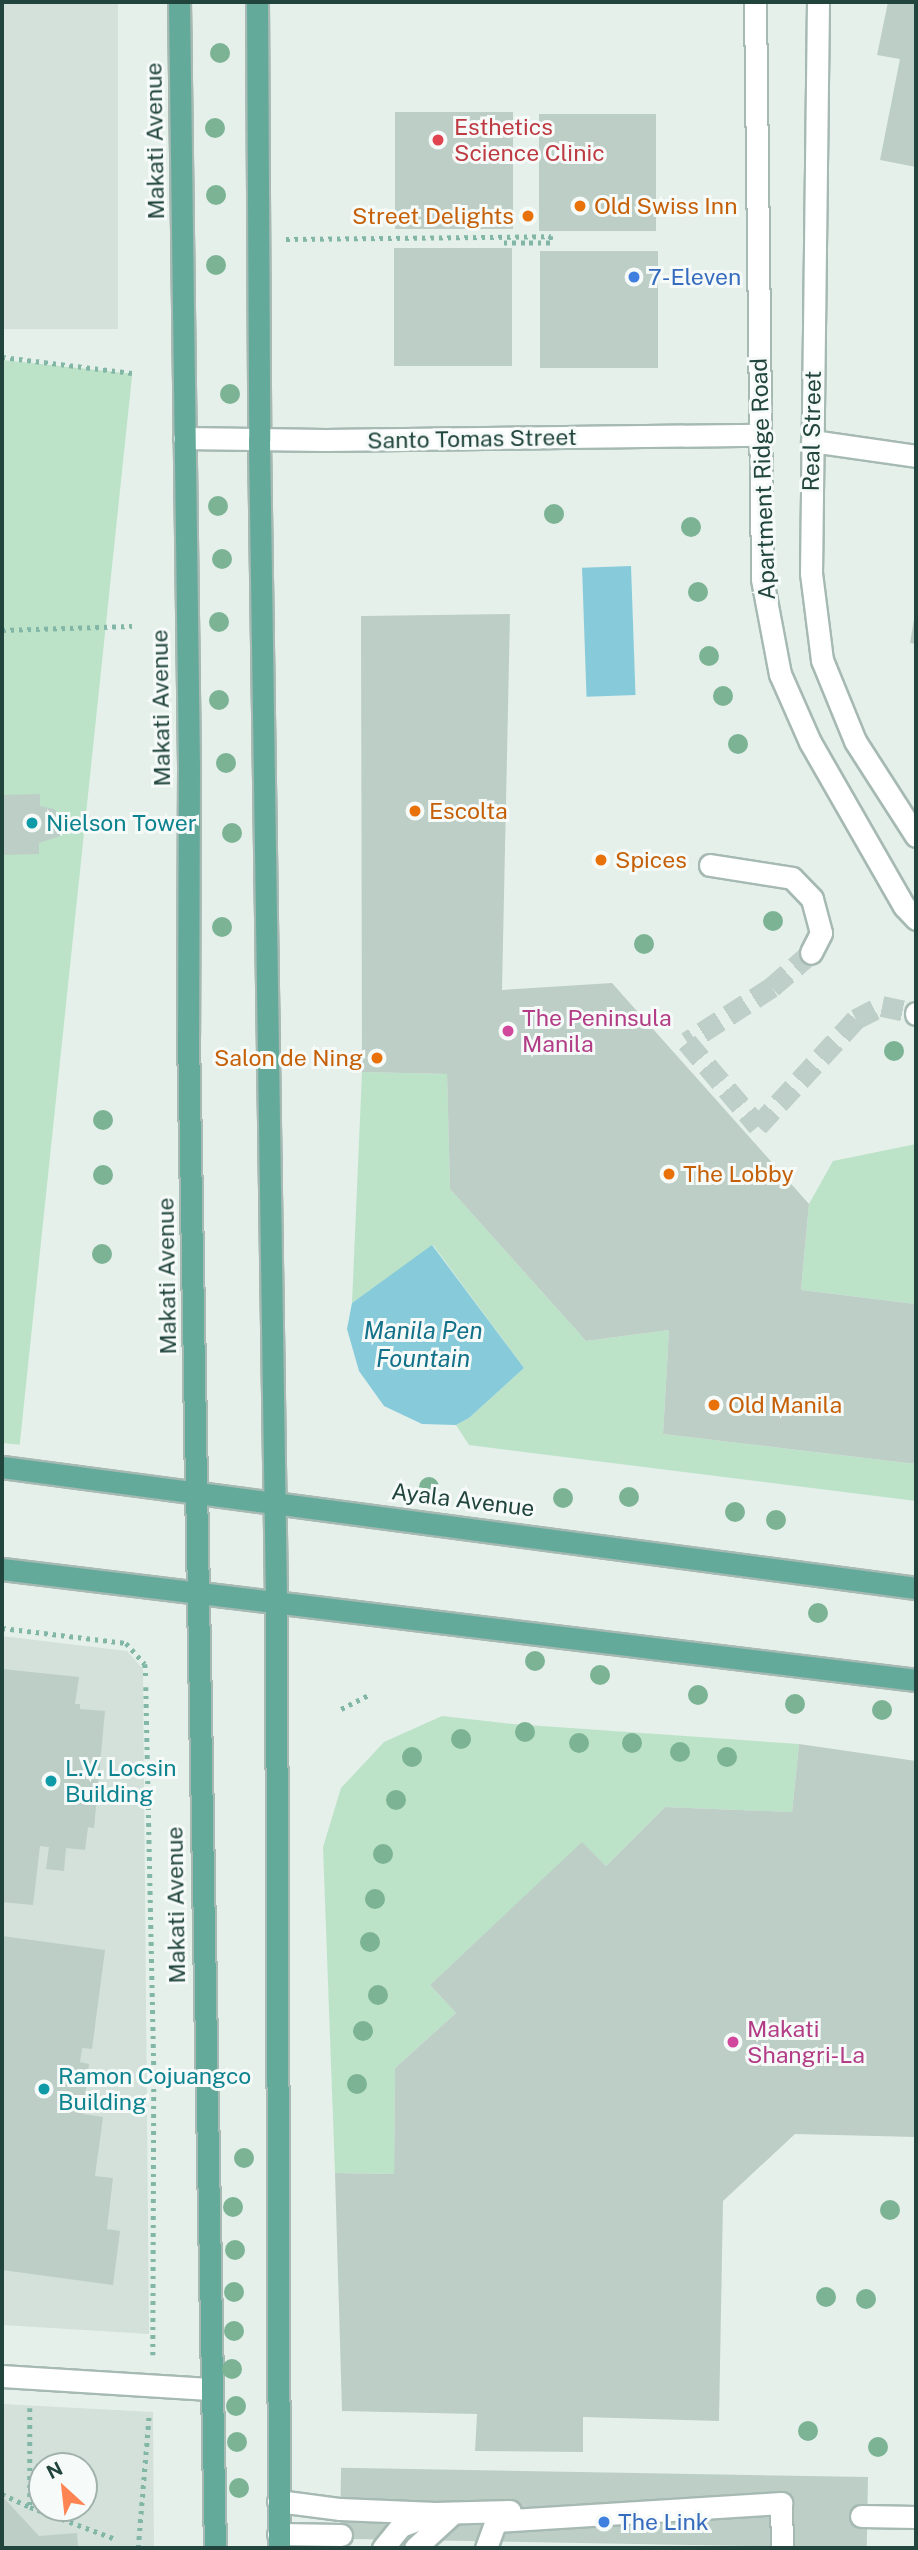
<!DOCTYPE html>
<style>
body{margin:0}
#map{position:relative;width:918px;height:2550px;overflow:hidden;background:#e5f0eb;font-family:"Public Sans",sans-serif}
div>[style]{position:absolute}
.built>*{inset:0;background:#d3e1da;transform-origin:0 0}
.green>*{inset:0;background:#bce3c8;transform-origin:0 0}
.water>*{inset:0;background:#87cbda;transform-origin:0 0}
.building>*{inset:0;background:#bdcec7;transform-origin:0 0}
.minor-tunnel>*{height:21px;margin-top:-10.5px;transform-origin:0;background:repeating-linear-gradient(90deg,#becec8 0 21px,transparent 0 31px)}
.path>*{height:4.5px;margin-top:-2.25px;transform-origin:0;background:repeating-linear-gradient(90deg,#82b7a8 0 3.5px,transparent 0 8.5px)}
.roads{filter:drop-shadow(2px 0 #a6b9b3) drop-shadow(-2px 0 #a6b9b3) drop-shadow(0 2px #a6b9b3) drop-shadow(0 -2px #a6b9b3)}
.minor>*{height:21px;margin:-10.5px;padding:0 10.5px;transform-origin:10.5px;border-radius:10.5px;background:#fff}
.major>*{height:21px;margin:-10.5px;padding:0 10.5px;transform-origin:10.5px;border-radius:10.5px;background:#64aa9b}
.trees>*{width:20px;height:20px;margin:-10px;border-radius:50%;background:#7cb394}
.dots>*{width:19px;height:19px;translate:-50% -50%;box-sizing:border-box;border:4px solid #f6fbf9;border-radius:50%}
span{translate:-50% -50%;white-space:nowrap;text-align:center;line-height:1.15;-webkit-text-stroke:6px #f6fbf9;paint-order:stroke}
.health-label{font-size:23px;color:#be3a42}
.left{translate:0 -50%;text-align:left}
.street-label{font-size:23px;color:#21453c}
.food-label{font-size:23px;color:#c56008}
.right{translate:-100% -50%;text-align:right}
.shop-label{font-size:23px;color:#366cbe}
.culture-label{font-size:23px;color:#0d838f}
.hotel-label{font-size:23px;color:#b23c85}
.water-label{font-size:24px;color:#137189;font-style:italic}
.frame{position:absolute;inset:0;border:4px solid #21453c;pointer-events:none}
.north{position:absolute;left:28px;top:2452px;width:70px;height:70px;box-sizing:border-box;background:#f6fbf9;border:2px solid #a1b2ad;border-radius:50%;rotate:333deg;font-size:19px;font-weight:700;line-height:28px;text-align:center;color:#21453c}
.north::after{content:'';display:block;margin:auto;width:24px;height:32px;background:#ff8454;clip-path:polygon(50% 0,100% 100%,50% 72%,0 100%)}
</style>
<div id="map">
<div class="built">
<i style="left:2px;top:2px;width:116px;height:327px"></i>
<i style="clip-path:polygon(2px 1636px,127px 1651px,143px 1669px,149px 2334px,2px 2325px)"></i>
<i style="clip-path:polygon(evenodd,2px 2404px,153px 2412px,154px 2548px,2px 2548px,2px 2404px,42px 2466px,84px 2466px,84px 2508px,42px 2508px,42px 2466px)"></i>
</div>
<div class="green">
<i style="left:2px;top:360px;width:131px;height:1077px;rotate:6deg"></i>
<i style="clip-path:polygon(362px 1072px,447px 1074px,450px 1189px,586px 1341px,669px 1330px,663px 1434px,916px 1464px,916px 1501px,469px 1445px,456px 1425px,469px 1418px,524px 1368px,433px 1245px,352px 1303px)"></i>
<i style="clip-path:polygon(916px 1144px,916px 1304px,801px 1290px,809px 1204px,833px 1161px)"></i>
<i style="clip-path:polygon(442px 1716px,513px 1724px,799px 1744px,792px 1812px,665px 1807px,606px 1866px,582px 1843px,430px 1985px,456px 2013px,395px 2068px,394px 2174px,335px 2173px,323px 1847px,341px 1788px,384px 1742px)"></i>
</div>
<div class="water">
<i style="left:631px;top:566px;width:129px;height:49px;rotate:88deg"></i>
<i style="clip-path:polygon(432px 1245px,524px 1368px,469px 1418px,456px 1425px,422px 1424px,384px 1406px,359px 1371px,347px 1329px,352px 1303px)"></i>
</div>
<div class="building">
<i style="clip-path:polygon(888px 2px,916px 2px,916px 167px,880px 160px,900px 59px,877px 55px)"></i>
<i style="left:395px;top:112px;width:118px;height:117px"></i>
<i style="left:539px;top:114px;width:117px;height:117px"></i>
<i style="left:394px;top:248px;width:118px;height:118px"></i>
<i style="left:540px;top:251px;width:118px;height:117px"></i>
<i style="clip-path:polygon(915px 613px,916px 613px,916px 644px,910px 643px)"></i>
<i style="clip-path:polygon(510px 614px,502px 990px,612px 983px,809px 1204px,801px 1290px,916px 1304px,916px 1464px,663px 1434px,669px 1330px,586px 1341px,450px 1189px,447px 1074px,362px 1072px,361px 616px)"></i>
<i style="clip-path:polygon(40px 794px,40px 806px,54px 809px,63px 819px,60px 836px,39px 843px,39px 854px,2px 855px,2px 795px)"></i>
<i style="clip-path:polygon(2px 1669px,79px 1677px,75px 1704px,80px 1704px,80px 1709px,105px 1711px,94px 1828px,88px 1827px,85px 1850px,66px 1848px,64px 1871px,46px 1869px,49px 1847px,40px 1846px,33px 1905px,2px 1902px)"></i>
<i style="clip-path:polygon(799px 1744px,916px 1761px,916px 2137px,795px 2134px,723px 2201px,719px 2421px,583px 2417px,583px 2452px,475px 2451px,477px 2414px,342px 2411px,335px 2173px,394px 2174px,395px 2068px,456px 2013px,430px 1985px,582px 1842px,606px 1866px,665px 1807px,792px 1812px)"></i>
<i style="clip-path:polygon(2px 1936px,105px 1950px,92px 2049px,82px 2048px,80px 2062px,89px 2064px,83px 2114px,103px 2117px,95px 2176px,113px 2178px,107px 2229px,120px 2231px,113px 2285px,2px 2270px)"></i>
<i style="left:868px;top:2477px;width:71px;height:527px;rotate:91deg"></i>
<i style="clip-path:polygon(2px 2496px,39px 2536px,77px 2533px,78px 2548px,2px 2548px)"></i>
</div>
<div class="minor-tunnel">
<i style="left:811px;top:953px;width:52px;rotate:138.9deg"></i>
<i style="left:772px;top:987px;width:101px;rotate:147.1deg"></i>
<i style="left:687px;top:1042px;width:110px;rotate:49.8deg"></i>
<i style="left:758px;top:1126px;width:145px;rotate:-47.5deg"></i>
<i style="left:856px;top:1019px;width:29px;rotate:-27deg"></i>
<i style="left:882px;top:1006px;width:35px;rotate:12deg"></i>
</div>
<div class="path">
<i style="left:286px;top:239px;width:265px;rotate:-0.6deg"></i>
<i style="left:551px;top:236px;width:7px;rotate:98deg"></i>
<i style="left:550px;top:243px;width:46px;rotate:180deg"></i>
<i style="left:2px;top:357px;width:131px;rotate:7deg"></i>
<i style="left:2px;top:630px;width:130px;rotate:-1.8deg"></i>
<i style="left:2px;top:1628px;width:125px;rotate:6.9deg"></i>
<i style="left:126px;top:1643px;width:28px;rotate:48deg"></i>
<i style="left:145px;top:1664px;width:16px;rotate:86deg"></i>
<i style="left:146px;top:1687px;width:393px;rotate:88.8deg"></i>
<i style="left:154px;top:2080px;width:275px;rotate:90.2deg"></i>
<i style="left:341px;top:1709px;width:33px;rotate:-27deg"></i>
<i style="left:30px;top:2408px;width:99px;rotate:90deg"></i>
<i style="left:30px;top:2507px;width:89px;rotate:20.5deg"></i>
<i style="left:2px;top:2494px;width:31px;rotate:25deg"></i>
<i style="left:138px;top:2548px;width:135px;rotate:-85.3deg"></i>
</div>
<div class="roads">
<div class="minor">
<i style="left:755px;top:2px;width:577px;rotate:89.3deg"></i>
<i style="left:762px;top:579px;width:97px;rotate:79.3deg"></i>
<i style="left:780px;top:674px;width:74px;rotate:66.2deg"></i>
<i style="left:810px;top:742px;width:189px;rotate:60.2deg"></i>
<i style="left:904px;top:906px;width:18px;rotate:47deg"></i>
<i style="left:818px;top:2px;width:571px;rotate:90.7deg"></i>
<i style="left:811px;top:573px;width:88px;rotate:82.8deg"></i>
<i style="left:822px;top:660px;width:87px;rotate:67.8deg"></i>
<i style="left:855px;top:741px;width:113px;rotate:57.3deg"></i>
<i style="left:184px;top:438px;width:141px;rotate:0.8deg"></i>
<i style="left:325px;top:440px;width:435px;rotate:-0.7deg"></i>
<i style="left:812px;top:441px;width:105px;rotate:8.2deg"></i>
<i style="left:710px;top:865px;width:83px;rotate:9deg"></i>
<i style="left:792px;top:878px;width:29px;rotate:46deg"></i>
<i style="left:812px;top:899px;width:35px;rotate:75deg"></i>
<i style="left:821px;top:933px;width:22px;rotate:117deg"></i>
<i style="left:916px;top:1013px;width:1px;rotate:90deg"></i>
<i style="left:2px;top:2376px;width:209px;rotate:3.6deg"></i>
<i style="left:278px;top:2501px;width:63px;rotate:7.4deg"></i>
<i style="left:340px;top:2509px;width:95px;rotate:2.4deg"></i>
<i style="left:435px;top:2513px;width:75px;rotate:-1.5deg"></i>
<i style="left:861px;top:2516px;width:55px;rotate:1deg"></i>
<i style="left:278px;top:2534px;width:63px;rotate:0.9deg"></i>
<i style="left:383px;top:2548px;width:28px;rotate:-51deg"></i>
<i style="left:401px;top:2526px;width:28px;rotate:-21deg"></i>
<i style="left:415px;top:2548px;width:52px;rotate:-42.6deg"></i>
<i style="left:486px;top:2548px;width:29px;rotate:-70deg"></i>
<i style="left:496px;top:2521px;width:286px;rotate:-3.6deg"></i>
<i style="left:781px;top:2503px;width:45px;rotate:88.7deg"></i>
</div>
<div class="major">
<i style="left:179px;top:2px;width:767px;rotate:89.25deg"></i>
<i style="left:189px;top:769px;width:266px;rotate:90.2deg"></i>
<i style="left:188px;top:1035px;width:1513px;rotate:88.98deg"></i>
<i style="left:257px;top:2px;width:438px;rotate:89.7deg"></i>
<i style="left:259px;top:440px;width:1164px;rotate:89.16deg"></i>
<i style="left:276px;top:1604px;width:944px;rotate:89.82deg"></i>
<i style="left:2px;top:1467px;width:922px;rotate:7.54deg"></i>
<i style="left:2px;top:1569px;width:921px;rotate:6.92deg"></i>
</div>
</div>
<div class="trees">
<i style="left:220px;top:53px"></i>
<i style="left:215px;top:128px"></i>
<i style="left:216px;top:195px"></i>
<i style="left:216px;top:265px"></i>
<i style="left:230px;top:394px"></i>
<i style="left:218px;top:506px"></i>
<i style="left:554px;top:514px"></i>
<i style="left:691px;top:527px"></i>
<i style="left:222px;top:559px"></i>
<i style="left:698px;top:592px"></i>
<i style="left:219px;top:622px"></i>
<i style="left:709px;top:656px"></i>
<i style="left:723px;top:696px"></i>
<i style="left:219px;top:700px"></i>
<i style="left:738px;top:744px"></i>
<i style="left:226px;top:763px"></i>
<i style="left:232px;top:833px"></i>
<i style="left:773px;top:921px"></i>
<i style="left:222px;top:927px"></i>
<i style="left:644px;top:944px"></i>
<i style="left:894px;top:1051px"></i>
<i style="left:103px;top:1120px"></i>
<i style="left:103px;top:1175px"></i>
<i style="left:102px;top:1254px"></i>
<i style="left:429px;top:1487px"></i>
<i style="left:629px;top:1497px"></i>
<i style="left:563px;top:1498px"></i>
<i style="left:735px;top:1512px"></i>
<i style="left:776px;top:1520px"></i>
<i style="left:818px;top:1613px"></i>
<i style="left:535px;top:1661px"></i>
<i style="left:600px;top:1675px"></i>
<i style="left:698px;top:1695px"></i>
<i style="left:795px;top:1704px"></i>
<i style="left:882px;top:1710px"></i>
<i style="left:525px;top:1732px"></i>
<i style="left:461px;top:1739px"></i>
<i style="left:579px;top:1743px"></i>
<i style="left:632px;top:1743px"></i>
<i style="left:680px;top:1752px"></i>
<i style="left:412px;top:1757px"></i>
<i style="left:727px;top:1757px"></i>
<i style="left:396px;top:1800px"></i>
<i style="left:383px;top:1854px"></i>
<i style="left:375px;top:1899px"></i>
<i style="left:370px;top:1942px"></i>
<i style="left:378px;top:1995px"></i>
<i style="left:363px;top:2031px"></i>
<i style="left:357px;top:2084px"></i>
<i style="left:244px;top:2158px"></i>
<i style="left:233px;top:2207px"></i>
<i style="left:890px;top:2210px"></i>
<i style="left:235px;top:2250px"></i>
<i style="left:234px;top:2292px"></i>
<i style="left:826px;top:2297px"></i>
<i style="left:866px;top:2299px"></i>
<i style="left:234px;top:2331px"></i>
<i style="left:232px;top:2369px"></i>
<i style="left:236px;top:2406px"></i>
<i style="left:808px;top:2431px"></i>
<i style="left:237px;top:2442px"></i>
<i style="left:878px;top:2447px"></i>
<i style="left:239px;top:2488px"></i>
</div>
<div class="dots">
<i style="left:438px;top:140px;background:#e0444e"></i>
<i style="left:580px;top:206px;background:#e8710a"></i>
<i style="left:528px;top:216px;background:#e8710a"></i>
<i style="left:634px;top:277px;background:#3f7fe0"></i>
<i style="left:415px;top:811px;background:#e8710a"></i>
<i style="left:32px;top:823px;background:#0f9aa8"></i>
<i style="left:601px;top:860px;background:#e8710a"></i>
<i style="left:508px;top:1031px;background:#d1479c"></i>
<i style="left:377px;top:1058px;background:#e8710a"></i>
<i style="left:669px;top:1174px;background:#e8710a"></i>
<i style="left:714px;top:1405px;background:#e8710a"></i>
<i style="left:51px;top:1781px;background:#0f9aa8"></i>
<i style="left:733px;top:2042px;background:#d1479c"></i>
<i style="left:44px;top:2089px;background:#0f9aa8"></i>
<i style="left:604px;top:2522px;background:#3f7fe0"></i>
</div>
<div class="health-label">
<span class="left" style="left:454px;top:140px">Esthetics<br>Science Clinic</span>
</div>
<div class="street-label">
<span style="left:155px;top:141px;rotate:-91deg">Makati Avenue</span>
<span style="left:812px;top:431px;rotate:-89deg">Real Street</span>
<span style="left:472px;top:439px;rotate:-1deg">Santo Tomas Street</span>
<span style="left:763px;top:479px;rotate:-92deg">Apartment Ridge Road</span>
<span style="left:161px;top:708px;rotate:-91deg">Makati Avenue</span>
<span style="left:167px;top:1276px;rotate:-91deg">Makati Avenue</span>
<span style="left:463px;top:1500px;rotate:7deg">Ayala Avenue</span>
<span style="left:176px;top:1905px;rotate:-91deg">Makati Avenue</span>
</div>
<div class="food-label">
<span class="left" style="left:594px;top:206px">Old Swiss Inn</span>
<span class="right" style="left:514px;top:216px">Street Delights</span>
<span class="left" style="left:429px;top:811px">Escolta</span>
<span class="left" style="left:615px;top:860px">Spices</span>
<span class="right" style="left:363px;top:1058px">Salon de Ning</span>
<span class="left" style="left:683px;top:1174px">The Lobby</span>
<span class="left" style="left:728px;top:1405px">Old Manila</span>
</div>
<div class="shop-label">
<span class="left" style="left:648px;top:277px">7-Eleven</span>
<span class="left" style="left:618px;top:2522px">The Link</span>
</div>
<div class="culture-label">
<span class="left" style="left:46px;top:823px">Nielson Tower</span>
<span class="left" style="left:65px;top:1781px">L.V. Locsin<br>Building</span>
<span class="left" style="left:58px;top:2089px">Ramon Cojuangco<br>Building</span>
</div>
<div class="hotel-label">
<span class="left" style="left:522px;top:1031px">The Peninsula<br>Manila</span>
<span class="left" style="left:747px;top:2042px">Makati<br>Shangri-La</span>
</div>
<div class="water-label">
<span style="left:423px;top:1345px">Manila Pen<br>Fountain</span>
</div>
<div class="frame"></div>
<div class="north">N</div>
</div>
